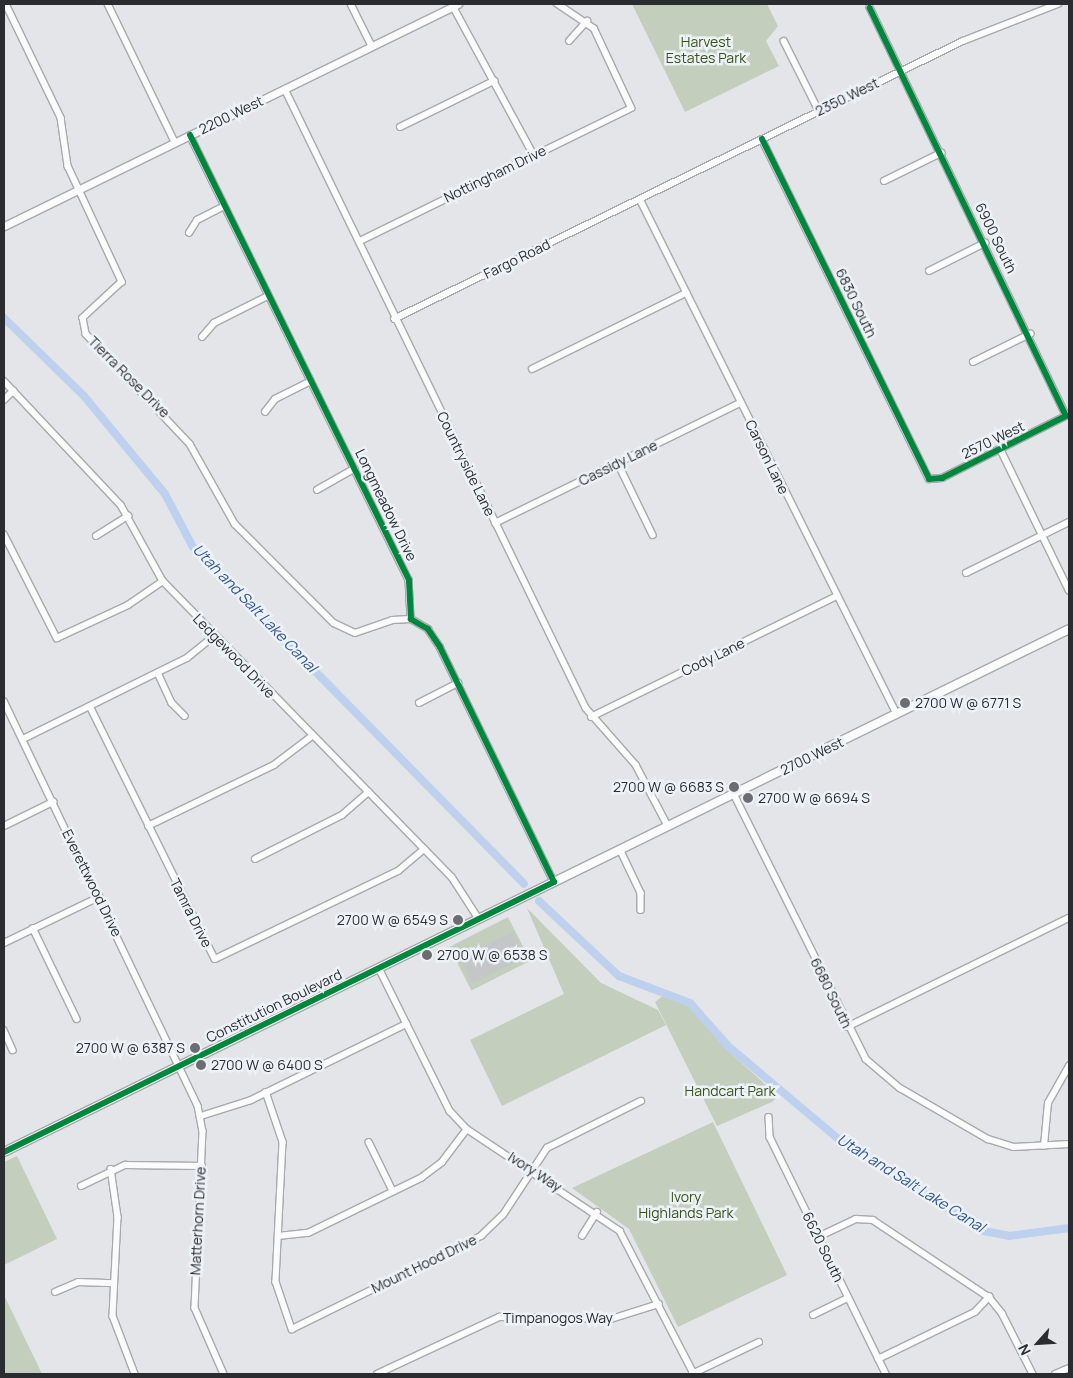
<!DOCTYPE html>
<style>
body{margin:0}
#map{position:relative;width:1073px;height:1378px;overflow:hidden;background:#e3e5e8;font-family:Manrope,sans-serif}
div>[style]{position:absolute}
.green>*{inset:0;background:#c3cebd;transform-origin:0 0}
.canal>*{height:8px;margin:-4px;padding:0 4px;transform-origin:4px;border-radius:4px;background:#bdd1ee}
.building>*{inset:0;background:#c4c6c8;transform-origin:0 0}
.roads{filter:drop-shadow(1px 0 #a8a9ac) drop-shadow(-1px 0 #a8a9ac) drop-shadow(0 1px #a8a9ac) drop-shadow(0 -1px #a8a9ac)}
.minor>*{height:5.5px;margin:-2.75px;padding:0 2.75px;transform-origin:2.75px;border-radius:2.75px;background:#fbfbfc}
.tertiary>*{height:7px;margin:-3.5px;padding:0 3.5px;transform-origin:3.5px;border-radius:3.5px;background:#fbfbfc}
.secondary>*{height:8px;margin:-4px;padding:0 4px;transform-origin:4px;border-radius:4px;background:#fbfbfc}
.cycleway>*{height:6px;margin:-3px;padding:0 3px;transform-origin:3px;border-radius:3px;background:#00873e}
.dots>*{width:14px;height:14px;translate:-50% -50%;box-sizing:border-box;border:2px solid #edf2f8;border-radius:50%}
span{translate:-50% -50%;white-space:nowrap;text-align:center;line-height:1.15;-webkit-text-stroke:5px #edf2f8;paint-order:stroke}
.park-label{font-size:14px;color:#365214}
.street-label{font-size:14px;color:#2b2c2f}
.poi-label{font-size:14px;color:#2b2c2f}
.left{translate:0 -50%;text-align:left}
.right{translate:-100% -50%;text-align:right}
.water-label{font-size:15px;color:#335689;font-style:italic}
.frame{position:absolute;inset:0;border:5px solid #2b2c2f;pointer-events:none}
.north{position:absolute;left:1013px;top:1318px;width:50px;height:50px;-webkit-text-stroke:4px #edf2f8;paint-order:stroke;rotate:244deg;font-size:14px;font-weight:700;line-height:20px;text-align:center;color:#2b2c2f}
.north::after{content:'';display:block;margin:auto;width:18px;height:22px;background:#2b2c2f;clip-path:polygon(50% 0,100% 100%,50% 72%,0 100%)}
</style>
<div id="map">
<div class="green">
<i style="clip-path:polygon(632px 4px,767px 4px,778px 26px,766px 41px,779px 66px,685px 112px)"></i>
<i style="clip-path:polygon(527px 908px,601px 983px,658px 1010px,666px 1025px,502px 1106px,470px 1040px,564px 994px)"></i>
<i style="left:508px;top:917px;width:49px;height:66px;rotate:63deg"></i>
<i style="clip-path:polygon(664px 995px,691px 1008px,726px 1049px,778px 1096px,772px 1102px,717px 1126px,655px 1002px)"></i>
<i style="clip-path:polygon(713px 1122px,787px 1275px,678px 1327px,629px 1229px,572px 1188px)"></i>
<i style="clip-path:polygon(17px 1156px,57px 1239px,4px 1265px,4px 1162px)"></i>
<i style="clip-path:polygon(4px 1295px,42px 1374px,4px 1374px)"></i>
</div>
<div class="canal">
<i style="left:4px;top:318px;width:112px;rotate:44.3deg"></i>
<i style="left:84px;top:396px;width:127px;rotate:50.4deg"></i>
<i style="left:165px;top:494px;width:60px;rotate:62.2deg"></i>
<i style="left:193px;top:547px;width:472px;rotate:45.5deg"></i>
<i style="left:539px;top:901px;width:110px;rotate:43.2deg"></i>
<i style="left:619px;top:976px;width:76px;rotate:20.8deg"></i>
<i style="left:690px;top:1003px;width:57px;rotate:48.5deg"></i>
<i style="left:728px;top:1046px;width:149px;rotate:40.1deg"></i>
<i style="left:842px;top:1142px;width:168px;rotate:32.1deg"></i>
<i style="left:984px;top:1231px;width:25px;rotate:11deg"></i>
<i style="left:1009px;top:1236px;width:61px;rotate:-7.6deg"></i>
</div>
<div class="building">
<i style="left:513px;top:932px;width:28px;height:59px;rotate:64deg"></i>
</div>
<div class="roads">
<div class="minor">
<i style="left:6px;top:4px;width:127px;rotate:64.2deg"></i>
<i style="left:61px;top:118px;width:49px;rotate:81.7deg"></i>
<i style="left:68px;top:166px;width:128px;rotate:65deg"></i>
<i style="left:122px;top:282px;width:53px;rotate:137.3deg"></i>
<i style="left:83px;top:318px;width:16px;rotate:79deg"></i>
<i style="left:86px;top:334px;width:151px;rotate:46.6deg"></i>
<i style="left:190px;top:444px;width:92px;rotate:60.6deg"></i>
<i style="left:235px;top:524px;width:140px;rotate:45deg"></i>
<i style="left:334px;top:623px;width:23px;rotate:25deg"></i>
<i style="left:355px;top:633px;width:39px;rotate:-19deg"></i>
<i style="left:392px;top:620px;width:19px;rotate:-3deg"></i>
<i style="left:108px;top:4px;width:153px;rotate:64.1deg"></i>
<i style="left:351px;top:4px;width:47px;rotate:63.4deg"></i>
<i style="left:453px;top:6px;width:170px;rotate:61.5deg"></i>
<i style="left:569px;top:41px;width:27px;rotate:-48deg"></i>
<i style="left:784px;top:41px;width:78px;rotate:63.4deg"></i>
<i style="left:285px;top:89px;width:688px;rotate:64.07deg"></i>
<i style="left:586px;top:708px;width:76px;rotate:48.7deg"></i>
<i style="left:636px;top:765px;width:69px;rotate:62.3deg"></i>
<i style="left:400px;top:127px;width:105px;rotate:-26.1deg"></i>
<i style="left:190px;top:135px;width:496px;rotate:63.8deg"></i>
<i style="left:409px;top:580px;width:39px;rotate:87deg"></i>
<i style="left:411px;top:619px;width:20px;rotate:30deg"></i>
<i style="left:428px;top:629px;width:22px;rotate:56deg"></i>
<i style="left:440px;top:647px;width:261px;rotate:64.1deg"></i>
<i style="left:762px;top:139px;width:379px;rotate:63.8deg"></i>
<i style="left:929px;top:479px;width:13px;rotate:-4deg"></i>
<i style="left:942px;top:478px;width:139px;rotate:-26.6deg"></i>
<i style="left:1066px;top:416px;width:453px;rotate:-115.7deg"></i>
<i style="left:884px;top:181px;width:64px;rotate:-26.2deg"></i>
<i style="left:640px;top:199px;width:576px;rotate:63.48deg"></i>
<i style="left:189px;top:233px;width:15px;rotate:-58deg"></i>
<i style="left:197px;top:220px;width:30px;rotate:-27deg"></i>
<i style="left:360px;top:241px;width:302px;rotate:-26.1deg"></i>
<i style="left:631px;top:108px;width:87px;rotate:-115.1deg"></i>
<i style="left:594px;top:29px;width:45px;rotate:-146deg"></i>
<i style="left:929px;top:271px;width:63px;rotate:-26.6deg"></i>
<i style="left:394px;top:319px;width:633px;rotate:-26.04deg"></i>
<i style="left:963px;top:41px;width:102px;rotate:-21.3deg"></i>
<i style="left:202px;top:337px;width:18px;rotate:-49deg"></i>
<i style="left:214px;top:323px;width:60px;rotate:-26.6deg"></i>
<i style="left:973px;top:362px;width:64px;rotate:-26.2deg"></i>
<i style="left:532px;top:369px;width:172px;rotate:-26.3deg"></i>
<i style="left:4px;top:381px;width:170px;rotate:46.7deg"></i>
<i style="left:121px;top:505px;width:87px;rotate:61.1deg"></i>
<i style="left:163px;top:581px;width:414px;rotate:45.7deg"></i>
<i style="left:452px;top:877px;width:50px;rotate:57.3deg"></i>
<i style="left:4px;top:400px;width:13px;rotate:-45deg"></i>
<i style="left:265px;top:412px;width:16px;rotate:-52deg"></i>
<i style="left:275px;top:399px;width:40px;rotate:-26.6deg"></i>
<i style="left:1001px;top:450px;width:156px;rotate:64.1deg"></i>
<i style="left:618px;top:463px;width:80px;rotate:64.1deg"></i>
<i style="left:317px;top:490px;width:43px;rotate:-29.6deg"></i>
<i style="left:495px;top:523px;width:273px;rotate:-26.1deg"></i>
<i style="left:4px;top:534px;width:117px;rotate:63deg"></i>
<i style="left:57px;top:638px;width:78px;rotate:-24.9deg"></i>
<i style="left:128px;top:605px;width:42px;rotate:-34.4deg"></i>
<i style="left:96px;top:536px;width:38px;rotate:-32deg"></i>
<i style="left:966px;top:573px;width:115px;rotate:-26.3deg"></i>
<i style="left:158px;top:673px;width:33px;rotate:65deg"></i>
<i style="left:172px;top:703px;width:18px;rotate:45deg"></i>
<i style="left:4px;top:701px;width:449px;rotate:64.4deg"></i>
<i style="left:198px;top:1106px;width:25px;rotate:79deg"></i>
<i style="left:203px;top:1131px;width:177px;rotate:92.6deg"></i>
<i style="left:195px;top:1308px;width:72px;rotate:66.3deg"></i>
<i style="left:419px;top:703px;width:44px;rotate:-27.1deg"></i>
<i style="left:90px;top:706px;width:282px;rotate:63.7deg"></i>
<i style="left:215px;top:959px;width:203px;rotate:-25.7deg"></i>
<i style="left:398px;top:871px;width:34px;rotate:-40deg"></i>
<i style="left:591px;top:717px;width:272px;rotate:-26.2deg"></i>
<i style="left:23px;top:739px;width:183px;rotate:-26.3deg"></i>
<i style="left:187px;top:658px;width:36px;rotate:-39deg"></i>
<i style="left:734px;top:794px;width:296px;rotate:63.5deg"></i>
<i style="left:866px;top:1059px;width:45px;rotate:40.5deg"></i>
<i style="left:900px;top:1088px;width:102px;rotate:30.1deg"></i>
<i style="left:988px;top:1139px;width:27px;rotate:17deg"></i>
<i style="left:1014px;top:1147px;width:55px;rotate:-3.1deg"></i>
<i style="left:4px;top:826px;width:55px;rotate:-26.1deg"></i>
<i style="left:148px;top:826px;width:140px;rotate:-25.8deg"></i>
<i style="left:274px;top:765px;width:48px;rotate:-37.3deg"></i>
<i style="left:620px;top:849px;width:49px;rotate:64.5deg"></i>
<i style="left:641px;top:893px;width:17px;rotate:90deg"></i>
<i style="left:255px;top:859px;width:97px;rotate:-26.8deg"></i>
<i style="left:342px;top:815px;width:35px;rotate:-41deg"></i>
<i style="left:33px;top:928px;width:101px;rotate:64.2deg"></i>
<i style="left:4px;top:943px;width:106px;rotate:-25.8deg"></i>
<i style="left:379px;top:968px;width:160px;rotate:63.6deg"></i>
<i style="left:450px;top:1111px;width:25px;rotate:47deg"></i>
<i style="left:467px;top:1129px;width:184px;rotate:33.7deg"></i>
<i style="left:620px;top:1231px;width:161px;rotate:62.6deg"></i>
<i style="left:847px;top:1027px;width:247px;rotate:-26.2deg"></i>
<i style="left:4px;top:1030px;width:22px;rotate:66deg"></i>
<i style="left:266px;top:1092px;width:53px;rotate:71.2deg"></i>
<i style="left:283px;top:1142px;width:140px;rotate:92.9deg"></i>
<i style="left:276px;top:1282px;width:50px;rotate:71.2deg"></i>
<i style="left:292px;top:1329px;width:211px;rotate:-26.2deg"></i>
<i style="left:481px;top:1236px;width:30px;rotate:-44deg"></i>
<i style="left:503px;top:1215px;width:80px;rotate:-56.7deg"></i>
<i style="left:547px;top:1148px;width:105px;rotate:-26.6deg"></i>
<i style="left:201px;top:1116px;width:52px;rotate:-17.7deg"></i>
<i style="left:251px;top:1100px;width:173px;rotate:-26.1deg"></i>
<i style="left:769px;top:1117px;width:20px;rotate:87deg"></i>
<i style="left:770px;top:1137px;width:264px;rotate:63.9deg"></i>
<i style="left:369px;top:1142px;width:55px;rotate:63.9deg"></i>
<i style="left:1044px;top:1146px;width:43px;rotate:-84.7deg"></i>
<i style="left:1048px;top:1103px;width:43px;rotate:-60.4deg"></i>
<i style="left:111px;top:1169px;width:49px;rotate:81.7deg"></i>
<i style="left:118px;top:1217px;width:99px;rotate:92.9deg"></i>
<i style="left:113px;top:1316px;width:62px;rotate:69.2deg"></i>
<i style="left:81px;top:1186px;width:49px;rotate:-25.5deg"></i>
<i style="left:125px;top:1165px;width:77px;rotate:0.7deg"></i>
<i style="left:278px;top:1236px;width:30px;rotate:-6deg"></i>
<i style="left:308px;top:1233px;width:126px;rotate:-26deg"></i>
<i style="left:421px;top:1178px;width:26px;rotate:-37deg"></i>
<i style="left:442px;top:1162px;width:41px;rotate:-52.9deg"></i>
<i style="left:582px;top:1236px;width:28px;rotate:-58deg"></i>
<i style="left:818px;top:1237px;width:42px;rotate:-25.3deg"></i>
<i style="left:856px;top:1219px;width:17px;rotate:3deg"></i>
<i style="left:873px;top:1220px;width:139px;rotate:33.6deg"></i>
<i style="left:989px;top:1297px;width:21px;rotate:51deg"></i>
<i style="left:1002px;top:1313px;width:68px;rotate:63.1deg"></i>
<i style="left:55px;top:1292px;width:25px;rotate:-23deg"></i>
<i style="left:78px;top:1282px;width:36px;rotate:2deg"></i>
<i style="left:813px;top:1315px;width:39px;rotate:-26deg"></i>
<i style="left:878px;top:1359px;width:108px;rotate:-25.9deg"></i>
<i style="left:975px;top:1312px;width:21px;rotate:-47deg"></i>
<i style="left:377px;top:1374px;width:135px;rotate:-25deg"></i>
<i style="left:499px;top:1317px;width:112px;rotate:1deg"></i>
<i style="left:611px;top:1319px;width:50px;rotate:-17.4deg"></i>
<i style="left:692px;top:1374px;width:74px;rotate:-25.5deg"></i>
<i style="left:1055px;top:1374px;width:15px;rotate:-23deg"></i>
</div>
<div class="tertiary">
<i style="left:4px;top:226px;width:505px;rotate:-26.06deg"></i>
</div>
<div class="secondary">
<i style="left:4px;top:1152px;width:1186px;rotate:-26.15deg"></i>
</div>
</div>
<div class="cycleway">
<i style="left:762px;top:139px;width:379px;rotate:63.8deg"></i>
<i style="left:929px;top:479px;width:13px;rotate:-4deg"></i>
<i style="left:942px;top:478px;width:139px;rotate:-26.6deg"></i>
<i style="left:1066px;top:416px;width:453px;rotate:-115.7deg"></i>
<i style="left:4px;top:1152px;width:613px;rotate:-26.15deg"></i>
<i style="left:554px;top:882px;width:261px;rotate:-115.9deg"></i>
<i style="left:440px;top:647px;width:22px;rotate:-124deg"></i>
<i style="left:428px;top:629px;width:20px;rotate:-150deg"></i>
<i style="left:411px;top:619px;width:39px;rotate:-93deg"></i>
<i style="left:409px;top:580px;width:496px;rotate:-116.2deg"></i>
</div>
<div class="dots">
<i style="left:905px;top:703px;background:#6b6d70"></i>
<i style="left:734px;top:787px;background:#6b6d70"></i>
<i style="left:748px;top:798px;background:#6b6d70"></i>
<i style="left:458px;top:920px;background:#6b6d70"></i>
<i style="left:427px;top:955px;background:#6b6d70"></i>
<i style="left:195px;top:1048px;background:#6b6d70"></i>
<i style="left:201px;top:1065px;background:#6b6d70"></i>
</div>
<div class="park-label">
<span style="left:706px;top:50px">Harvest<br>Estates Park</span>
<span style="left:730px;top:1091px">Handcart Park</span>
<span style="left:686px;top:1205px">Ivory<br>Highlands Park</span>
</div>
<div class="street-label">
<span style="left:847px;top:97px;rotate:-26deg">2350 West</span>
<span style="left:231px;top:115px;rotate:-26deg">2200 West</span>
<span style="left:495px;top:174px;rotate:-26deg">Nottingham Drive</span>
<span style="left:996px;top:238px;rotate:64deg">6900 South</span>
<span style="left:517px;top:259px;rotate:-26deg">Fargo Road</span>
<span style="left:856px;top:303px;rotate:64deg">6830 South</span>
<span style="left:129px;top:377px;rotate:45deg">Tierra Rose Drive</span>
<span style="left:993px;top:440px;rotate:-26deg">2570 West</span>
<span style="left:767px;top:457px;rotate:64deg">Carson Lane</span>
<span style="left:618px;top:463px;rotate:-26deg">Cassidy Lane</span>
<span style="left:466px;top:464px;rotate:64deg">Countryside Lane</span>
<span style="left:386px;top:505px;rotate:64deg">Longmeadow Drive</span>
<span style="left:234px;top:656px;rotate:46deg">Ledgewood Drive</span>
<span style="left:713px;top:657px;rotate:-26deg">Cody Lane</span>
<span style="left:812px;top:756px;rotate:-26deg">2700 West</span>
<span style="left:92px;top:883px;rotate:64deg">Everettwood Drive</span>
<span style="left:191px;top:913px;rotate:63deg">Tamra Drive</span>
<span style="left:831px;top:993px;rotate:64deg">6680 South</span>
<span style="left:274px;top:1006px;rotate:-26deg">Constitution Boulevard</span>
<span style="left:535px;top:1172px;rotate:33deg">Ivory Way</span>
<span style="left:198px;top:1221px;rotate:-87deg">Matterhorn Drive</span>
<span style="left:823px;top:1247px;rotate:64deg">6620 South</span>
<span style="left:424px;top:1264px;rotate:-26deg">Mount Hood Drive</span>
<span style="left:558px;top:1318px">Timpanogos Way</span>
</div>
<div class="poi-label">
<span class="left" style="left:915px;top:703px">2700 W @ 6771 S</span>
<span class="right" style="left:724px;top:787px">2700 W @ 6683 S</span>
<span class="left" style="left:758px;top:798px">2700 W @ 6694 S</span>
<span class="right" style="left:448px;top:920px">2700 W @ 6549 S</span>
<span class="left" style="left:437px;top:955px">2700 W @ 6538 S</span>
<span class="right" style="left:185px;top:1048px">2700 W @ 6387 S</span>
<span class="left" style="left:211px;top:1065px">2700 W @ 6400 S</span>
</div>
<div class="water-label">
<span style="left:255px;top:608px;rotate:46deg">Utah and Salt Lake Canal</span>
<span style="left:911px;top:1183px;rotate:32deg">Utah and Salt Lake Canal</span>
</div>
<div class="frame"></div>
<div class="north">N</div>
</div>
